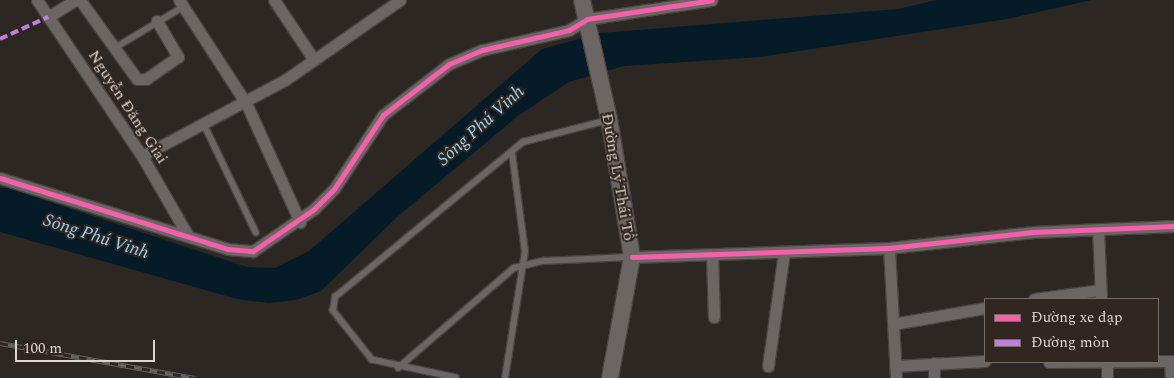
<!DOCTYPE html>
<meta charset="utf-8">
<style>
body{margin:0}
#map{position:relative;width:1174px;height:378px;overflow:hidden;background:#2d2724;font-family:Spectral,serif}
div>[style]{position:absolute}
.water>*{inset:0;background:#051c28}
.roads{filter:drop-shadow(1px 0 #494340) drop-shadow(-1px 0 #494340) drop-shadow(0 1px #494340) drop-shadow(0 -1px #494340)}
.lane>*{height:5.5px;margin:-2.75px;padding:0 2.75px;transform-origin:2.75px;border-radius:2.75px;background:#6b6663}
.street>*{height:11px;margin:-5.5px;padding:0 5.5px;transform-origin:5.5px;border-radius:5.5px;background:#6b6663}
.secondary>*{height:16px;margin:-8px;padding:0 8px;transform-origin:8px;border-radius:8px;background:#6b6663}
.rail>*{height:4.5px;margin-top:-2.25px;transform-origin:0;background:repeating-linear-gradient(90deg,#312620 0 8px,#666260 0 16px);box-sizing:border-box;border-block:1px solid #666260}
.quiet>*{height:4px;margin-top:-2px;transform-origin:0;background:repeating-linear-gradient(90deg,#c07fdc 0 8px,transparent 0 12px)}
.cycleway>*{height:5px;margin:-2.5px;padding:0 2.5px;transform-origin:2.5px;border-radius:2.5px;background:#f560ab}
span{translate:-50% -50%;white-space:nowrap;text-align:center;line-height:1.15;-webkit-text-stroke:4px #312620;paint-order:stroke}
.street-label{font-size:16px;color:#dcd5d0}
.water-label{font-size:18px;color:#94d2f6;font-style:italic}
.legend{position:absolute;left:984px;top:298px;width:175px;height:65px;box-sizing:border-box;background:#312620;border:1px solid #756c66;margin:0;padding:6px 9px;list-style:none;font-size:15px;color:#dcd5d0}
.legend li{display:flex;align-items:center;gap:10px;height:25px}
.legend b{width:25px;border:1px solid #756c66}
.scale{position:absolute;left:15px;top:340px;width:140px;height:22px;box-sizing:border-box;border:2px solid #dcd5d0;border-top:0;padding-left:6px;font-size:15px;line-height:18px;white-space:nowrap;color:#dcd5d0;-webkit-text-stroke:4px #312620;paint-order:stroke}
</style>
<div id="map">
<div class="water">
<i style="clip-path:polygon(936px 0,1092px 0,1007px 19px,761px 57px,624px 66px,569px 82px,519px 115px,396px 218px,321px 291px,296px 300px,269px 303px,237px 299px,0 232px,0 188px,8px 188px,247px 267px,275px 268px,309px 251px,542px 49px,601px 33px,898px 9px)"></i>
</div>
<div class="roads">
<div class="lane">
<i style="left:113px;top:49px;width:82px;rotate:-31deg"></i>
<i style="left:205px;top:126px;width:118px;rotate:64.3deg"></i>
<i style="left:398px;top:368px;width:153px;rotate:-40.8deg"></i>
<i style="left:514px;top:268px;width:30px;rotate:-14deg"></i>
<i style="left:543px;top:261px;width:87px;rotate:-2.6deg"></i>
<i style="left:456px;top:378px;width:86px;rotate:-167.9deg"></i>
<i style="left:372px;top:360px;width:63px;rotate:-128.5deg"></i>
<i style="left:333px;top:311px;width:14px;rotate:-82deg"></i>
<i style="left:335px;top:297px;width:244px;rotate:-39.5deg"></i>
<i style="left:523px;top:142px;width:88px;rotate:-14.5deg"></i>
<i style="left:505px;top:378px;width:128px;rotate:-81deg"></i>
<i style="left:525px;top:252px;width:100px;rotate:-97.5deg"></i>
</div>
<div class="street">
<i style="left:37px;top:0;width:188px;rotate:56.1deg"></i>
<i style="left:142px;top:156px;width:90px;rotate:60deg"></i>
<i style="left:80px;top:0;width:97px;rotate:54.2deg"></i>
<i style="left:137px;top:79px;width:9px"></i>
<i style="left:146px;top:79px;width:39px;rotate:-35deg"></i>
<i style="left:178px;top:57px;width:42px;rotate:-120.3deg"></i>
<i style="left:179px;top:0;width:123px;rotate:57deg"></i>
<i style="left:246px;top:103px;width:131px;rotate:65.6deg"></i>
<i style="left:274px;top:0;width:72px;rotate:56.3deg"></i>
<i style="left:48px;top:17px;width:32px;rotate:-32deg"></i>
<i style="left:142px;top:156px;width:162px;rotate:-28deg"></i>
<i style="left:285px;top:80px;width:140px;rotate:-34.8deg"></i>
<i style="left:0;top:178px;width:239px;rotate:17.3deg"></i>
<i style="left:228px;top:249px;width:25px;rotate:5deg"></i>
<i style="left:253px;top:251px;width:74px;rotate:-34.5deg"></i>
<i style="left:314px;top:209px;width:28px;rotate:-45deg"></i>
<i style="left:334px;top:189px;width:89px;rotate:-56.5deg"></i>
<i style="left:383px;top:115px;width:83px;rotate:-37.7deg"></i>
<i style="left:449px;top:64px;width:36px;rotate:-23deg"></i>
<i style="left:482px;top:50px;width:89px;rotate:-12.9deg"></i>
<i style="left:569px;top:30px;width:21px;rotate:-31deg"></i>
<i style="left:587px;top:19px;width:126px;rotate:-8.6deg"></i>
<i style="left:1098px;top:229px;width:70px;rotate:87.5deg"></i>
<i style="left:889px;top:248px;width:130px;rotate:86.9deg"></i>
<i style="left:712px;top:255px;width:62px;rotate:88.2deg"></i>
<i style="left:632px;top:257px;width:257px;rotate:-2deg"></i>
<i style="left:889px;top:248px;width:145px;rotate:-6.3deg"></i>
<i style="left:1033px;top:232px;width:141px;rotate:-2.4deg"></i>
<i style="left:1034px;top:299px;width:67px;rotate:-7.8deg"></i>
<i style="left:893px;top:324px;width:93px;rotate:-9.9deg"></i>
<i style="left:1170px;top:361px;width:17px;rotate:87deg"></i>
<i style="left:1049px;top:362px;width:125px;rotate:-0.5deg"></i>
<i style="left:1107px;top:362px;width:16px;rotate:90deg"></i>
<i style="left:934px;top:363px;width:15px;rotate:90deg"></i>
<i style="left:768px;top:366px;width:115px;rotate:-82deg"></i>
<i style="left:895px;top:366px;width:90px;rotate:-3.2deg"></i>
</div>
<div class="secondary">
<i style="left:582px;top:0;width:122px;rotate:77.2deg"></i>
<i style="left:609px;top:119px;width:140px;rotate:80.5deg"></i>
<i style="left:632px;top:257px;width:123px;rotate:100.3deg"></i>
</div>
</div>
<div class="rail">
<i style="left:0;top:343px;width:198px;rotate:10.2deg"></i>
</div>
<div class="quiet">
<i style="left:0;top:39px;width:53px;rotate:-24.6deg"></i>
</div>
<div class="cycleway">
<i style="left:0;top:178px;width:239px;rotate:17.3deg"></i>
<i style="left:228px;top:249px;width:25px;rotate:5deg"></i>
<i style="left:253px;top:251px;width:74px;rotate:-34.5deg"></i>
<i style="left:314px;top:209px;width:28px;rotate:-45deg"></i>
<i style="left:334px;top:189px;width:89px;rotate:-56.5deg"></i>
<i style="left:383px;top:115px;width:83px;rotate:-37.7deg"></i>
<i style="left:449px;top:64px;width:36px;rotate:-23deg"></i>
<i style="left:482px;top:50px;width:89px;rotate:-12.9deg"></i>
<i style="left:569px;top:30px;width:21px;rotate:-31deg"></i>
<i style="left:587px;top:19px;width:126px;rotate:-8.6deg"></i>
<i style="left:632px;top:257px;width:257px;rotate:-2deg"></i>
<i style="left:889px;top:248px;width:145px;rotate:-6.3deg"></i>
<i style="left:1033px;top:232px;width:141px;rotate:-2.4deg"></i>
</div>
<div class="street-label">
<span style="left:128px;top:107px;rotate:57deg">Nguyễn Đăng Giai</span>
<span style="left:618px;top:177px;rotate:80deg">Đường Lý Thái Tổ</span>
</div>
<div class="water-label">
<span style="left:481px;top:126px;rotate:-42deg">Sông Phú Vinh</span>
<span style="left:96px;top:237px;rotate:18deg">Sông Phú Vinh</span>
</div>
<ul class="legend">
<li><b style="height:6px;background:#f560ab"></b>Đường xe đạp</li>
<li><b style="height:6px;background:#c07fdc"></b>Đường mòn</li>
</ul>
<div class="scale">100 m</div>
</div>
